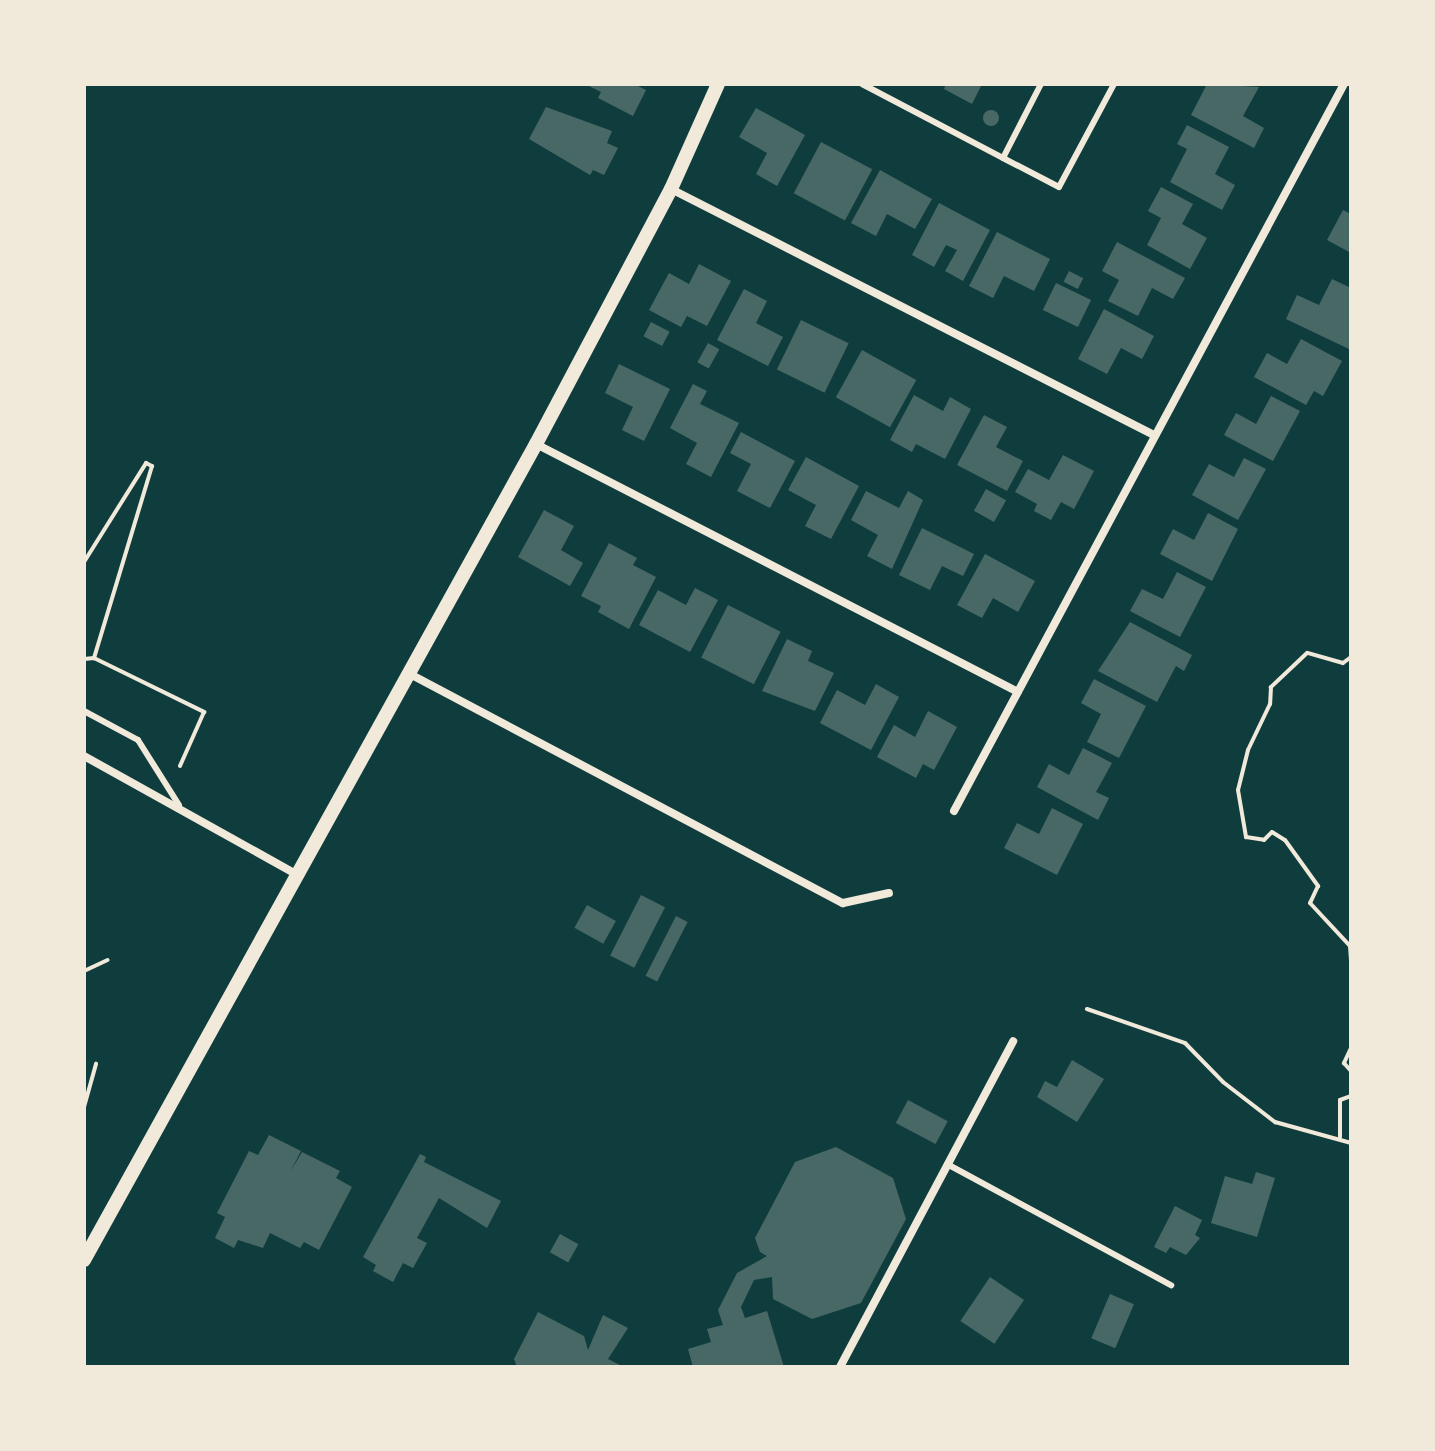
<!DOCTYPE html>
<style>
body{margin:0}
#map{position:relative;width:1435px;height:1451px;overflow:hidden;background:#0f3d3e;font-family:Barlow,sans-serif}
div>[style]{position:absolute}
.building>*{inset:0;background:#486865;transform-origin:0 0}
.round{border-radius:50%}
.path>*{height:4px;margin:-2px;padding:0 2px;transform-origin:2px;border-radius:2px;background:#f1e9da}
.service>*{height:6px;margin:-3px;padding:0 3px;transform-origin:3px;border-radius:3px;background:#f1e9da}
.minor>*{height:8px;margin:-4px;padding:0 4px;transform-origin:4px;border-radius:4px;background:#f1e9da}
.tertiary>*{height:14px;margin:-7px;padding:0 7px;transform-origin:7px;border-radius:7px;background:#f1e9da}
span{translate:-50% -50%;white-space:nowrap;text-align:center;line-height:1.15;-webkit-text-stroke:7px #f1e9da;paint-order:stroke}
.frame{position:absolute;inset:0;border:86px solid #f1e9da;pointer-events:none}
</style>
<div id="map">
<div class="building">
<i style="clip-path:polygon(585px 84px,634px 84px,646px 90px,633px 116px,598px 98px,601px 92px)"></i>
<i style="clip-path:polygon(946px 84px,982px 84px,972px 104px,944px 89px)"></i>
<i style="clip-path:polygon(1207px 84px,1259px 87px,1243px 116px,1264px 128px,1254px 148px,1191px 115px)"></i>
<i style="clip-path:polygon(546px 107px,612px 131px,607px 143px,618px 148px,604px 175px,593px 170px,590px 175px,529px 139px)"></i>
<i style="clip-path:polygon(756px 108px,805px 135px,777px 186px,756px 174px,767px 153px,739px 137px)"></i>
<i class="round" style="left:983px;top:110px;width:16px;height:16px"></i>
<i style="clip-path:polygon(1187px 125px,1229px 147px,1215px 174px,1235px 185px,1222px 210px,1170px 182px,1187px 149px,1177px 144px)"></i>
<i style="left:821px;top:142px;width:58px;height:58px;rotate:28deg"></i>
<i style="clip-path:polygon(880px 170px,932px 199px,915px 229px,887px 214px,876px 236px,851px 223px)"></i>
<i style="clip-path:polygon(1161px 187px,1193px 204px,1182px 224px,1207px 238px,1190px 269px,1147px 245px,1161px 218px,1148px 211px)"></i>
<i style="clip-path:polygon(939px 203px,990px 230px,963px 281px,945px 271px,957px 250px,946px 245px,934px 267px,912px 255px)"></i>
<i style="clip-path:polygon(1343px 210px,1351px 214px,1351px 253px,1327px 240px)"></i>
<i style="clip-path:polygon(997px 232px,1050px 259px,1034px 291px,1004px 276px,993px 298px,969px 286px)"></i>
<i style="clip-path:polygon(1117px 242px,1185px 278px,1173px 299px,1152px 288px,1138px 316px,1108px 301px,1119px 280px,1102px 271px)"></i>
<i style="clip-path:polygon(699px 264px,731px 281px,707px 326px,687px 316px,681px 327px,649px 310px,669px 273px,689px 284px)"></i>
<i style="left:1069px;top:271px;width:16px;height:12px;rotate:27deg"></i>
<i style="clip-path:polygon(1332px 279px,1351px 288px,1351px 350px,1286px 319px,1297px 295px,1319px 305px)"></i>
<i style="left:1056px;top:283px;width:39px;height:30px;rotate:26deg"></i>
<i style="clip-path:polygon(744px 289px,767px 301px,756px 323px,783px 337px,768px 366px,717px 340px)"></i>
<i style="clip-path:polygon(1104px 309px,1154px 336px,1142px 359px,1121px 348px,1107px 374px,1078px 359px)"></i>
<i style="left:801px;top:320px;width:53px;height:55px;rotate:26deg"></i>
<i style="left:651px;top:322px;width:21px;height:16px;rotate:28deg"></i>
<i style="clip-path:polygon(1301px 339px,1342px 361px,1323px 396px,1314px 391px,1306px 405px,1254px 377px,1267px 353px,1287px 364px)"></i>
<i style="left:708px;top:343px;width:13px;height:22px;rotate:29deg"></i>
<i style="left:862px;top:350px;width:62px;height:54px;rotate:29deg"></i>
<i style="clip-path:polygon(619px 364px,670px 389px,644px 441px,622px 430px,633px 407px,605px 393px)"></i>
<i style="clip-path:polygon(693px 384px,707px 391px,700px 404px,739px 423px,711px 477px,686px 464px,697px 443px,670px 428px)"></i>
<i style="clip-path:polygon(914px 395px,943px 411px,950px 397px,971px 409px,945px 459px,916px 444px,912px 452px,890px 440px)"></i>
<i style="clip-path:polygon(1271px 396px,1300px 411px,1273px 461px,1224px 435px,1236px 413px,1256px 424px)"></i>
<i style="clip-path:polygon(984px 415px,1007px 427px,996px 447px,1023px 461px,1007px 491px,957px 465px)"></i>
<i style="clip-path:polygon(741px 432px,795px 461px,770px 508px,737px 491px,751px 464px,730px 453px)"></i>
<i style="clip-path:polygon(1063px 455px,1094px 471px,1074px 509px,1061px 502px,1051px 520px,1034px 511px,1037px 504px,1015px 492px,1028px 469px,1049px 480px)"></i>
<i style="clip-path:polygon(806px 457px,859px 486px,831px 539px,805px 526px,816px 505px,788px 490px)"></i>
<i style="clip-path:polygon(1244px 458px,1266px 469px,1238px 520px,1192px 495px,1209px 464px,1234px 477px)"></i>
<i style="left:986px;top:489px;width:23px;height:25px;rotate:29deg"></i>
<i style="clip-path:polygon(866px 491px,899px 508px,908px 491px,923px 500px,892px 569px,867px 556px,878px 535px,851px 520px)"></i>
<i style="clip-path:polygon(544px 510px,574px 526px,561px 550px,583px 563px,570px 586px,518px 557px)"></i>
<i style="clip-path:polygon(1208px 513px,1238px 529px,1212px 581px,1160px 554px,1173px 529px,1194px 540px)"></i>
<i style="clip-path:polygon(922px 528px,974px 554px,963px 576px,942px 566px,930px 590px,899px 575px)"></i>
<i style="clip-path:polygon(609px 543px,637px 558px,633px 565px,656px 577px,629px 629px,598px 612px,601px 606px,581px 596px)"></i>
<i style="clip-path:polygon(985px 554px,1035px 581px,1018px 612px,993px 598px,982px 618px,957px 605px)"></i>
<i style="clip-path:polygon(1177px 572px,1206px 587px,1180px 637px,1130px 611px,1142px 589px,1163px 599px)"></i>
<i style="clip-path:polygon(695px 588px,718px 600px,690px 652px,639px 625px,658px 590px,686px 605px)"></i>
<i style="left:728px;top:605px;width:59px;height:59px;rotate:27deg"></i>
<i style="clip-path:polygon(1130px 622px,1192px 655px,1184px 671px,1176px 666px,1157px 702px,1098px 671px)"></i>
<i style="clip-path:polygon(787px 639px,812px 651px,808px 661px,834px 673px,815px 711px,762px 691px)"></i>
<i style="clip-path:polygon(1094px 679px,1146px 706px,1119px 758px,1087px 742px,1101px 714px,1081px 703px)"></i>
<i style="clip-path:polygon(876px 684px,899px 697px,871px 750px,820px 723px,837px 690px,865px 705px)"></i>
<i style="clip-path:polygon(928px 711px,957px 727px,934px 770px,923px 764px,916px 778px,877px 757px,894px 725px,915px 737px)"></i>
<i style="clip-path:polygon(1083px 748px,1112px 763px,1096px 792px,1109px 798px,1098px 820px,1037px 787px,1049px 764px,1069px 775px)"></i>
<i style="clip-path:polygon(1052px 808px,1083px 824px,1057px 875px,1004px 848px,1017px 823px,1039px 834px)"></i>
<i style="left:641px;top:895px;width:27px;height:68px;rotate:27deg"></i>
<i style="left:587px;top:905px;width:33px;height:26px;rotate:29deg"></i>
<i style="left:676px;top:916px;width:13px;height:67px;rotate:27deg"></i>
<i style="clip-path:polygon(1072px 1060px,1104px 1079px,1077px 1122px,1037px 1097px,1045px 1081px,1057px 1087px)"></i>
<i style="left:908px;top:1100px;width:45px;height:26px;rotate:28deg"></i>
<i style="clip-path:polygon(269px 1135px,301px 1151px,290px 1172px,302px 1152px,340px 1171px,336px 1178px,352px 1187px,319px 1250px,304px 1242px,300px 1248px,270px 1233px,263px 1248px,238px 1240px,234px 1248px,215px 1238px,225px 1217px,217px 1213px,249px 1151px,258px 1155px)"></i>
<i style="clip-path:polygon(836px 1147px,893px 1178px,906px 1219px,861px 1303px,812px 1319px,773px 1299px,772px 1277px,754px 1280px,741px 1307px,745px 1318px,767px 1311px,784px 1367px,693px 1367px,688px 1349px,711px 1342px,707px 1329px,723px 1325px,718px 1310px,737px 1273px,767px 1256px,760px 1252px,755px 1238px,795px 1162px)"></i>
<i style="clip-path:polygon(420px 1154px,426px 1157px,424px 1162px,501px 1201px,487px 1228px,439px 1198px,417px 1238px,427px 1243px,413px 1268px,403px 1263px,393px 1282px,373px 1271px,376px 1265px,363px 1257px)"></i>
<i style="clip-path:polygon(1256px 1172px,1275px 1178px,1257px 1237px,1211px 1223px,1225px 1176px,1252px 1184px)"></i>
<i style="clip-path:polygon(1175px 1206px,1202px 1220px,1195px 1235px,1200px 1238px,1186px 1255px,1170px 1247px,1166px 1253px,1154px 1247px)"></i>
<i style="left:560px;top:1234px;width:21px;height:21px;rotate:29deg"></i>
<i style="left:990px;top:1277px;width:41px;height:53px;rotate:34deg"></i>
<i style="left:1110px;top:1294px;width:26px;height:48px;rotate:23deg"></i>
<i style="clip-path:polygon(538px 1312px,584px 1336px,588px 1350px,603px 1315px,628px 1328px,608px 1359px,624px 1367px,517px 1367px,514px 1359px)"></i>
</div>
<div class="path">
<i style="left:84px;top:562px;width:117px;rotate:-57.9deg"></i>
<i style="left:146px;top:463px;width:7px;rotate:27deg"></i>
<i style="left:152px;top:466px;width:201px;rotate:106.8deg"></i>
<i style="left:94px;top:658px;width:10px;rotate:174deg"></i>
<i style="left:1351px;top:657px;width:10px;rotate:143deg"></i>
<i style="left:1343px;top:663px;width:37px;rotate:-164deg"></i>
<i style="left:1307px;top:653px;width:50px;rotate:136.6deg"></i>
<i style="left:1271px;top:687px;width:17px;rotate:93deg"></i>
<i style="left:1270px;top:704px;width:51px;rotate:115.6deg"></i>
<i style="left:1248px;top:750px;width:41px;rotate:104deg"></i>
<i style="left:1238px;top:790px;width:48px;rotate:80.3deg"></i>
<i style="left:1246px;top:837px;width:18px;rotate:9deg"></i>
<i style="left:1264px;top:840px;width:11px;rotate:-45deg"></i>
<i style="left:1272px;top:832px;width:15px;rotate:32deg"></i>
<i style="left:1285px;top:840px;width:57px;rotate:54.3deg"></i>
<i style="left:1318px;top:886px;width:19px;rotate:115deg"></i>
<i style="left:1310px;top:903px;width:59px;rotate:47.1deg"></i>
<i style="left:1350px;top:946px;width:16px;rotate:86deg"></i>
<i style="left:94px;top:658px;width:123px;rotate:26.1deg"></i>
<i style="left:204px;top:712px;width:59px;rotate:114deg"></i>
<i style="left:84px;top:971px;width:26px;rotate:-25deg"></i>
<i style="left:1087px;top:1009px;width:104px;rotate:19.1deg"></i>
<i style="left:1185px;top:1043px;width:54px;rotate:45.7deg"></i>
<i style="left:1223px;top:1082px;width:66px;rotate:37.6deg"></i>
<i style="left:1275px;top:1122px;width:79px;rotate:15.4deg"></i>
<i style="left:1351px;top:1048px;width:17px;rotate:115deg"></i>
<i style="left:1344px;top:1063px;width:11px;rotate:49deg"></i>
<i style="left:84px;top:1107px;width:45px;rotate:-74.4deg"></i>
<i style="left:1340px;top:1137px;width:37px;rotate:-90deg"></i>
<i style="left:1340px;top:1100px;width:12px;rotate:-20deg"></i>
</div>
<div class="service">
<i style="left:862px;top:84px;width:159px;rotate:27.7deg"></i>
<i style="left:1041px;top:84px;width:83px;rotate:117.2deg"></i>
<i style="left:1003px;top:158px;width:63px;rotate:27.4deg"></i>
<i style="left:1059px;top:187px;width:117px;rotate:-61.9deg"></i>
<i style="left:84px;top:711px;width:61px;rotate:28.2deg"></i>
<i style="left:138px;top:740px;width:77px;rotate:57.8deg"></i>
<i style="left:947px;top:1164px;width:255px;rotate:28.4deg"></i>
</div>
<div class="minor">
<i style="left:671px;top:189px;width:540px;rotate:26.99deg"></i>
<i style="left:536px;top:444px;width:542px;rotate:27.23deg"></i>
<i style="left:408px;top:673px;width:492px;rotate:27.9deg"></i>
<i style="left:843px;top:903px;width:47px;rotate:-12.3deg"></i>
<i style="left:84px;top:756px;width:245px;rotate:29.1deg"></i>
<i style="left:954px;top:811px;width:825px;rotate:-61.79deg"></i>
<i style="left:840px;top:1367px;width:369px;rotate:-62deg"></i>
</div>
<div class="tertiary">
<i style="left:84px;top:1260px;width:933px;rotate:-61.02deg"></i>
<i style="left:536px;top:444px;width:289px;rotate:-62.1deg"></i>
<i style="left:671px;top:189px;width:115px;rotate:-65.9deg"></i>
</div>
<div class="frame"></div>
</div>
